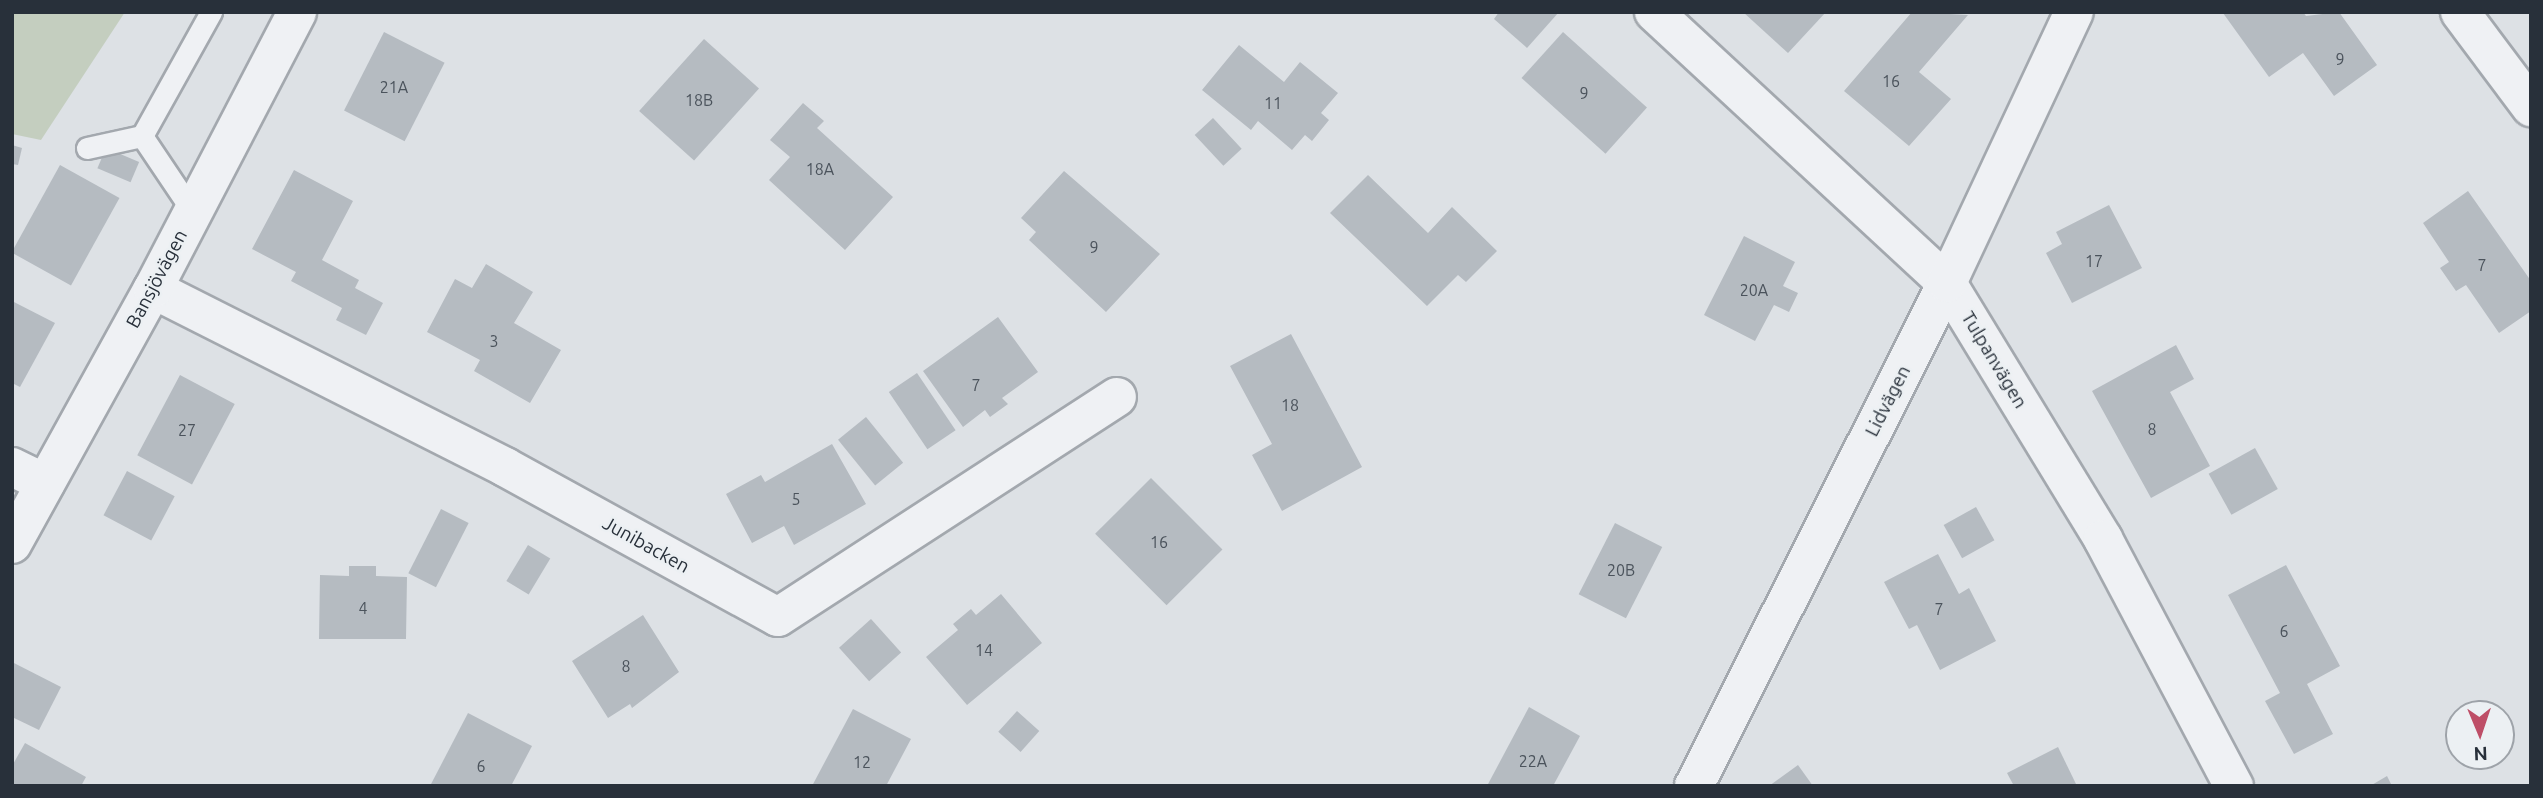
<!DOCTYPE html>
<meta charset="utf-8">
<style>
body{margin:0}
#map{position:relative;width:2543px;height:798px;overflow:hidden;background:#dde1e5;font-family:Ubuntu,sans-serif}
div>[style]{position:absolute}
.green>*{inset:0;background:#c4cebf}
.building>*{inset:0;background:#b5bbc1;transform-origin:0 0}
.roads{filter:drop-shadow(2px 0 #a3a8ae) drop-shadow(-2px 0 #a3a8ae) drop-shadow(0 2px #a3a8ae) drop-shadow(0 -2px #a3a8ae)}
.service>*{height:21px;margin:-10.5px;padding:0 10.5px;transform-origin:10.5px;border-radius:10.5px;background:#eff1f4}
.minor>*{height:38px;margin:-19px;padding:0 19px;transform-origin:19px;border-radius:19px;background:#eff1f4}
span{translate:-50% -50%;white-space:nowrap;text-align:center;line-height:1.15;-webkit-text-stroke:5px #ecf0f3;paint-order:stroke}
.number-label{font-size:16px;color:#4b535c}
.number-label span{-webkit-text-stroke-width:0}
.street-label{font-size:19px;color:#28303a}
.frame{position:absolute;inset:0;border:14px solid #28303a;pointer-events:none}
.north{position:absolute;left:2445px;top:700px;width:70px;height:70px;box-sizing:border-box;background:#ecf0f3;border:2px solid #9ea3a9;border-radius:50%;rotate:178deg;font-size:19px;font-weight:700;line-height:28px;text-align:center;color:#28303a}
.north::after{content:'';display:block;margin:auto;width:24px;height:32px;background:#be4e67;clip-path:polygon(50% 0,100% 100%,50% 72%,0 100%)}
</style>
<div id="map">
<div class="green">
<i style="clip-path:polygon(12px 12px,125px 12px,41px 140px,12px 134px)"></i>
</div>
<div class="building">
<i style="clip-path:polygon(1499px 12px,1559px 12px,1527px 48px,1494px 19px)"></i>
<i style="clip-path:polygon(1743px 12px,1826px 12px,1788px 53px)"></i>
<i style="clip-path:polygon(1912px 12px,1968px 15px,1919px 72px,1951px 99px,1909px 146px,1844px 91px)"></i>
<i style="clip-path:polygon(2303px 12px,2306px 16px,2339px 12px,2377px 65px,2334px 96px,2303px 53px,2269px 77px,2223px 13px)"></i>
<i style="left:384px;top:32px;width:68px;height:88px;rotate:27deg"></i>
<i style="left:1563px;top:32px;width:113px;height:62px;rotate:42deg"></i>
<i style="left:704px;top:39px;width:74px;height:97px;rotate:42deg"></i>
<i style="clip-path:polygon(1239px 45px,1284px 82px,1300px 62px,1338px 93px,1321px 113px,1329px 120px,1312px 141px,1305px 135px,1292px 150px,1258px 121px,1251px 130px,1202px 90px)"></i>
<i style="clip-path:polygon(803px 103px,824px 121px,817px 128px,893px 197px,845px 250px,769px 180px,790px 157px,770px 140px)"></i>
<i style="left:1213px;top:118px;width:42px;height:25px;rotate:47deg"></i>
<i style="clip-path:polygon(12px 145px,22px 148px,18px 165px,12px 164px)"></i>
<i style="left:106px;top:148px;width:36px;height:22px;rotate:23deg"></i>
<i style="left:60px;top:165px;width:68px;height:100px;rotate:29deg"></i>
<i style="clip-path:polygon(294px 170px,353px 201px,322px 260px,359px 280px,355px 288px,383px 303px,366px 335px,336px 320px,342px 308px,291px 281px,296px 272px,252px 249px)"></i>
<i style="clip-path:polygon(1064px 171px,1160px 254px,1106px 312px,1029px 240px,1036px 232px,1021px 218px)"></i>
<i style="clip-path:polygon(1368px 175px,1428px 233px,1452px 207px,1497px 251px,1466px 282px,1458px 275px,1427px 306px,1330px 213px)"></i>
<i style="clip-path:polygon(2468px 191px,2531px 281px,2531px 311px,2499px 333px,2466px 285px,2456px 291px,2440px 268px,2449px 262px,2423px 223px)"></i>
<i style="clip-path:polygon(2109px 205px,2142px 268px,2072px 303px,2046px 253px,2062px 244px,2056px 232px)"></i>
<i style="clip-path:polygon(1744px 236px,1795px 262px,1783px 286px,1798px 293px,1789px 312px,1774px 305px,1755px 341px,1704px 315px)"></i>
<i style="clip-path:polygon(486px 264px,533px 292px,514px 323px,561px 350px,530px 403px,474px 371px,480px 360px,427px 332px,455px 279px,472px 288px)"></i>
<i style="clip-path:polygon(12px 301px,55px 323px,20px 387px,12px 383px)"></i>
<i style="clip-path:polygon(998px 317px,1038px 372px,1002px 398px,1008px 404px,990px 417px,985px 410px,963px 427px,923px 371px)"></i>
<i style="clip-path:polygon(1291px 334px,1362px 467px,1282px 511px,1252px 455px,1272px 444px,1230px 366px)"></i>
<i style="clip-path:polygon(2176px 345px,2194px 379px,2170px 392px,2210px 466px,2151px 498px,2092px 391px)"></i>
<i style="left:917px;top:373px;width:69px;height:34px;rotate:56deg"></i>
<i style="left:180px;top:375px;width:62px;height:91px;rotate:28deg"></i>
<i style="left:866px;top:417px;width:59px;height:36px;rotate:51deg"></i>
<i style="clip-path:polygon(832px 444px,866px 504px,794px 545px,784px 526px,752px 543px,726px 494px,761px 475px,765px 482px)"></i>
<i style="left:2255px;top:448px;width:47px;height:53px;rotate:61deg"></i>
<i style="left:127px;top:471px;width:54px;height:50px;rotate:28deg"></i>
<i style="left:1151px;top:478px;width:101px;height:79px;rotate:45deg"></i>
<i style="left:1976px;top:507px;width:38px;height:37px;rotate:61deg"></i>
<i style="left:441px;top:509px;width:31px;height:72px;rotate:27deg"></i>
<i style="left:1615px;top:523px;width:53px;height:80px;rotate:27deg"></i>
<i style="left:528px;top:545px;width:26px;height:42px;rotate:31deg"></i>
<i style="clip-path:polygon(1938px 554px,1959px 594px,1969px 588px,1996px 641px,1940px 670px,1917px 625px,1909px 629px,1884px 582px)"></i>
<i style="clip-path:polygon(2286px 565px,2340px 666px,2307px 684px,2333px 734px,2294px 754px,2265px 701px,2280px 693px,2228px 595px)"></i>
<i style="clip-path:polygon(349px 566px,376px 566px,376px 576px,407px 577px,406px 639px,319px 639px,320px 575px,349px 576px)"></i>
<i style="clip-path:polygon(1001px 594px,1042px 643px,967px 705px,926px 657px,958px 630px,953px 624px,971px 609px,976px 615px)"></i>
<i style="clip-path:polygon(643px 615px,679px 672px,632px 708px,630px 704px,608px 718px,572px 661px)"></i>
<i style="left:871px;top:619px;width:45px;height:43px;rotate:48deg"></i>
<i style="clip-path:polygon(12px 662px,61px 687px,39px 730px,12px 717px)"></i>
<i style="clip-path:polygon(1529px 707px,1580px 736px,1553px 786px,1487px 786px)"></i>
<i style="clip-path:polygon(853px 709px,911px 739px,886px 786px,812px 786px)"></i>
<i style="left:1017px;top:711px;width:30px;height:28px;rotate:42deg"></i>
<i style="clip-path:polygon(468px 713px,532px 746px,511px 786px,430px 786px)"></i>
<i style="clip-path:polygon(25px 743px,86px 777px,81px 786px,12px 786px,12px 766px)"></i>
<i style="clip-path:polygon(2058px 747px,2077px 786px,2014px 786px,2007px 773px)"></i>
<i style="clip-path:polygon(1798px 765px,1813px 786px,1769px 786px)"></i>
<i style="clip-path:polygon(2387px 776px,2392px 786px,2370px 786px)"></i>
</div>
<div class="roads">
<div class="service">
<i style="left:87px;top:148px;width:56px;rotate:-12.3deg"></i>
<i style="left:193px;top:212px;width:92px;rotate:-123.9deg"></i>
<i style="left:142px;top:136px;width:142px;rotate:-60.9deg"></i>
</div>
<div class="minor">
<i style="left:1654px;top:12px;width:399px;rotate:42.8deg"></i>
<i style="left:1947px;top:283px;width:300px;rotate:58.6deg"></i>
<i style="left:2103px;top:539px;width:280px;rotate:62.1deg"></i>
<i style="left:2460px;top:12px;width:119px;rotate:53.2deg"></i>
<i style="left:153px;top:289px;width:394px;rotate:26.8deg"></i>
<i style="left:505px;top:467px;width:311px;rotate:28.8deg"></i>
<i style="left:778px;top:617px;width:404px;rotate:-33deg"></i>
<i style="left:12px;top:467px;width:37px;rotate:26deg"></i>
<i style="left:12px;top:544px;width:291px;rotate:-61.1deg"></i>
<i style="left:153px;top:289px;width:312px;rotate:-62.5deg"></i>
<i style="left:1694px;top:786px;width:563px;rotate:-63.3deg"></i>
<i style="left:1947px;top:283px;width:299px;rotate:-64.9deg"></i>
</div>
</div>
<div class="number-label">
<span style="left:2340px;top:59px">9</span>
<span style="left:1891px;top:81px">16</span>
<span style="left:394px;top:87px">21A</span>
<span style="left:1584px;top:93px">9</span>
<span style="left:699px;top:100px">18B</span>
<span style="left:1273px;top:103px">11</span>
<span style="left:820px;top:169px">18A</span>
<span style="left:1094px;top:247px">9</span>
<span style="left:2094px;top:261px">17</span>
<span style="left:2482px;top:265px">7</span>
<span style="left:1754px;top:290px">20A</span>
<span style="left:494px;top:341px">3</span>
<span style="left:976px;top:385px">7</span>
<span style="left:1290px;top:405px">18</span>
<span style="left:2152px;top:429px">8</span>
<span style="left:187px;top:430px">27</span>
<span style="left:796px;top:499px">5</span>
<span style="left:1159px;top:542px">16</span>
<span style="left:1621px;top:570px">20B</span>
<span style="left:363px;top:608px">4</span>
<span style="left:1939px;top:609px">7</span>
<span style="left:2284px;top:631px">6</span>
<span style="left:984px;top:650px">14</span>
<span style="left:626px;top:666px">8</span>
<span style="left:1533px;top:761px">22A</span>
<span style="left:862px;top:762px">12</span>
<span style="left:481px;top:766px">6</span>
</div>
<div class="street-label">
<span style="left:157px;top:279px;rotate:-62deg">Bansjövägen</span>
<span style="left:1994px;top:360px;rotate:59deg">Tulpanvägen</span>
<span style="left:1888px;top:401px;rotate:-63deg">Lidvägen</span>
<span style="left:646px;top:545px;rotate:29deg">Junibacken</span>
</div>
<div class="frame"></div>
<div class="north">N</div>
</div>
